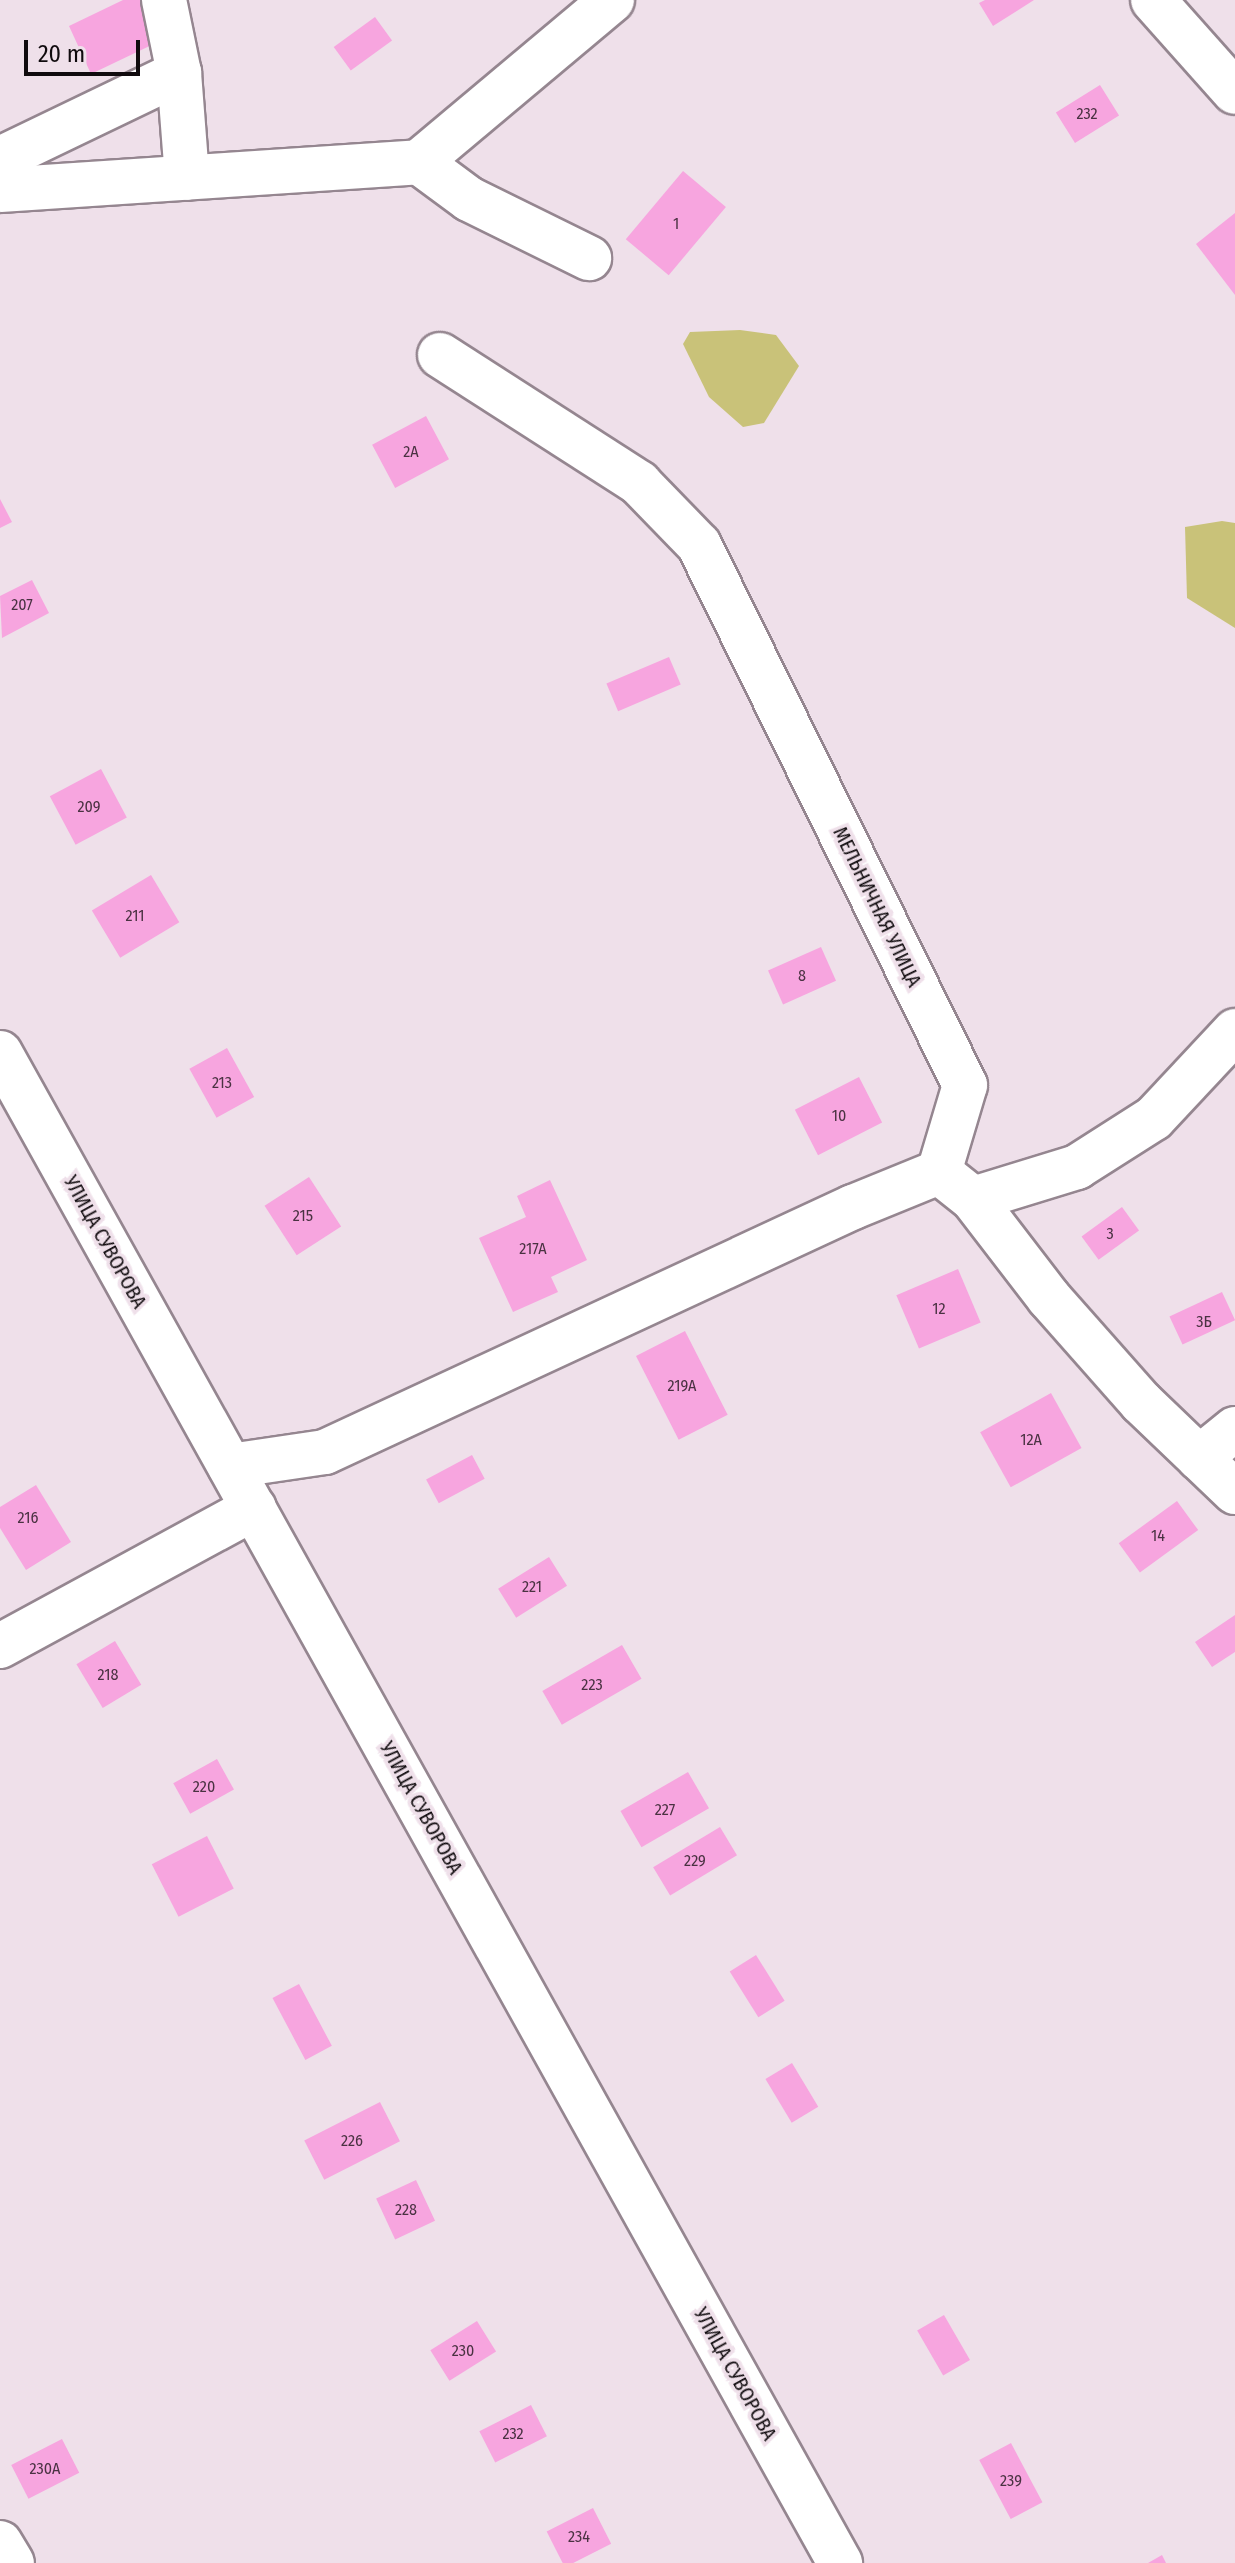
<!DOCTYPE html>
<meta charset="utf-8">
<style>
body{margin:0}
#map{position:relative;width:1235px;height:2563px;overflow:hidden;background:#efe0ea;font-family:"Fira Sans Condensed",sans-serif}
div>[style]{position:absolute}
.green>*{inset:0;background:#c9c279}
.building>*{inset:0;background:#f7a5df;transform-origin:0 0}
.roads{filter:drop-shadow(2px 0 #958690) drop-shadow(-2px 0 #958690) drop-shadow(0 2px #958690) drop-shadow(0 -2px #958690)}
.minor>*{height:44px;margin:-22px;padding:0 22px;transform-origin:22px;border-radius:22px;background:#fff}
span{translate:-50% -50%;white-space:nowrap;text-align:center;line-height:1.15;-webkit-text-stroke:7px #efe0ea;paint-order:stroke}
.number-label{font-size:16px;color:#4a3242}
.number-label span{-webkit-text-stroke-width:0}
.street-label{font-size:20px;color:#100b0e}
.scale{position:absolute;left:24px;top:40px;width:116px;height:36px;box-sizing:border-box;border:4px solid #100b0e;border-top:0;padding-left:10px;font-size:24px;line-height:28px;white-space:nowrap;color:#100b0e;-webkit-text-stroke:6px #efe0ea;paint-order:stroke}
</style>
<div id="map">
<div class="green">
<i style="clip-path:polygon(740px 330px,776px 335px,799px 366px,764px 423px,743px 427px,709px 397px,683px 344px,690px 332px)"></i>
<i style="clip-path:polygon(1222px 521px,1235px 523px,1235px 628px,1187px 598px,1185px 527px)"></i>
</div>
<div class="building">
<i style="clip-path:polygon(123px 0,141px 0,160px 41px,91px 74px,69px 26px)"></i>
<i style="clip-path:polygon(985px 0,1034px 0,993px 26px,979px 3px)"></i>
<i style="left:375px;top:17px;width:29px;height:51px;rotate:54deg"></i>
<i style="left:1100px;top:85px;width:36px;height:52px;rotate:58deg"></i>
<i style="left:683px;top:171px;width:56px;height:89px;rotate:40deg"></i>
<i style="clip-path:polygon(1235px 213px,1235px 295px,1196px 244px)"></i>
<i style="left:426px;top:416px;width:49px;height:61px;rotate:62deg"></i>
<i style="clip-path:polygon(0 499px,12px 522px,0 528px)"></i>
<i style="clip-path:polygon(32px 580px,49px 613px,2px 638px,0 596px)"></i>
<i style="left:669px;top:657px;width:30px;height:68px;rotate:67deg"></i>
<i style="left:101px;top:769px;width:55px;height:58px;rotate:62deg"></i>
<i style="left:151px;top:875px;width:55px;height:69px;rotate:59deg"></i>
<i style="left:821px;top:947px;width:37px;height:58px;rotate:66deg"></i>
<i style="left:227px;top:1048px;width:56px;height:43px;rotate:61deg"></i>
<i style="left:859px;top:1077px;width:51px;height:72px;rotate:63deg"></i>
<i style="left:309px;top:1177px;width:59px;height:53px;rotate:57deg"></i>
<i style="clip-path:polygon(550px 1180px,587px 1260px,551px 1277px,558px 1292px,513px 1312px,479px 1238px,526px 1217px,517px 1196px)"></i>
<i style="left:1122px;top:1207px;width:29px;height:50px;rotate:54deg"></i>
<i style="left:958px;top:1269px;width:58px;height:67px;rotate:67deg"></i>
<i style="left:1222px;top:1292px;width:31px;height:58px;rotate:65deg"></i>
<i style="left:685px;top:1331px;width:94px;height:55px;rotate:63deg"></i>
<i style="left:1051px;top:1393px;width:63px;height:81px;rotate:61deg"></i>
<i style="left:472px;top:1455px;width:27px;height:52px;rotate:62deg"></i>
<i style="clip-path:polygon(36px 1485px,71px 1542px,26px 1570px,0 1528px,0 1507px)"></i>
<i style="left:1177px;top:1501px;width:36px;height:72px;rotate:54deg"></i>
<i style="left:549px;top:1557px;width:34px;height:60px;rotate:58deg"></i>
<i style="clip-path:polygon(1235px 1615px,1235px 1652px,1212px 1667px,1195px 1642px)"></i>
<i style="left:115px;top:1641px;width:51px;height:45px;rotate:59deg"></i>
<i style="left:622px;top:1645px;width:39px;height:92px;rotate:60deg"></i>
<i style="left:217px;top:1759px;width:35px;height:50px;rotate:61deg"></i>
<i style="left:688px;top:1772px;width:42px;height:78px;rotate:60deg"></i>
<i style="left:720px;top:1827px;width:33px;height:78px;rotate:59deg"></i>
<i style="left:207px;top:1836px;width:59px;height:62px;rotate:63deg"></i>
<i style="left:756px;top:1955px;width:54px;height:31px;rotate:58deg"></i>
<i style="left:299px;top:1984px;width:70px;height:30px;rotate:62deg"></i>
<i style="left:792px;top:2063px;width:51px;height:31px;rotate:59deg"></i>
<i style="left:380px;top:2102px;width:44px;height:85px;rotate:63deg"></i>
<i style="left:416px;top:2180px;width:45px;height:44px;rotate:65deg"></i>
<i style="left:944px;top:2315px;width:52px;height:31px;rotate:60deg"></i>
<i style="left:477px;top:2321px;width:36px;height:55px;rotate:58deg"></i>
<i style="left:531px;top:2405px;width:35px;height:58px;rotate:63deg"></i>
<i style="left:62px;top:2439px;width:38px;height:57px;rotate:63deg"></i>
<i style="left:1011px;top:2443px;width:67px;height:36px;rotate:62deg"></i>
<i style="left:593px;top:2508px;width:40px;height:52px;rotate:63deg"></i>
<i style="clip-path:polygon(1162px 2555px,1166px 2563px,1148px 2563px)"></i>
</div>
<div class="roads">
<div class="minor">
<i style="left:164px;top:0;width:75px;rotate:78.4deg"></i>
<i style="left:179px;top:73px;width:105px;rotate:85.6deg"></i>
<i style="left:1153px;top:0;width:123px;rotate:48.3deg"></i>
<i style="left:0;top:159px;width:199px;rotate:-25.7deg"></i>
<i style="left:419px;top:162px;width:62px;rotate:36.5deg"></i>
<i style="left:469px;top:199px;width:134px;rotate:26.2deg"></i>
<i style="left:0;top:190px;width:420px;rotate:-3.8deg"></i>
<i style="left:419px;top:162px;width:252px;rotate:-40deg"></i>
<i style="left:440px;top:355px;width:237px;rotate:32.7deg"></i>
<i style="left:639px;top:483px;width:86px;rotate:45.9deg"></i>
<i style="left:699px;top:545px;width:602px;rotate:63.78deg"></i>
<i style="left:965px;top:1085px;width:91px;rotate:106.6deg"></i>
<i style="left:0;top:1053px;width:1728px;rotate:60.91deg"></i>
<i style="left:939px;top:1172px;width:43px;rotate:38.5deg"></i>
<i style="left:973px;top:1199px;width:125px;rotate:52.5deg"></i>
<i style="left:1049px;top:1298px;width:139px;rotate:48.5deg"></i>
<i style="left:1141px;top:1402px;width:130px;rotate:43.8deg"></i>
<i style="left:973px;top:1199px;width:109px;rotate:-17.1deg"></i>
<i style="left:1077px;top:1167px;width:91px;rotate:-32.5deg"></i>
<i style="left:1154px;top:1118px;width:119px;rotate:-47deg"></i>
<i style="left:1199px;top:1458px;width:46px;rotate:-38.9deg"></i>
<i style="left:230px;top:1466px;width:96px;rotate:-8.4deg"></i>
<i style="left:325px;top:1452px;width:582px;rotate:-24.89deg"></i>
<i style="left:853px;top:1207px;width:93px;rotate:-22.1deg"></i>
<i style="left:0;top:1646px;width:289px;rotate:-28.5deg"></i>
<i style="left:0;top:2543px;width:23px;rotate:59deg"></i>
</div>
</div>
<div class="number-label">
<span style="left:1087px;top:114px">232</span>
<span style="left:676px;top:224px">1</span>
<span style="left:411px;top:452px">2А</span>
<span style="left:22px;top:605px">207</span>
<span style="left:89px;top:807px">209</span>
<span style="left:135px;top:916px">211</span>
<span style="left:802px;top:976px">8</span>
<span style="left:222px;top:1083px">213</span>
<span style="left:839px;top:1116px">10</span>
<span style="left:303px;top:1216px">215</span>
<span style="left:1110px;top:1234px">3</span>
<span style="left:533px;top:1249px">217А</span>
<span style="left:939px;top:1309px">12</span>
<span style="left:1204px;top:1322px">3Б</span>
<span style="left:682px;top:1386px">219А</span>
<span style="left:1031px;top:1440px">12А</span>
<span style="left:28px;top:1518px">216</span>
<span style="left:1158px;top:1536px">14</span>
<span style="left:532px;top:1587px">221</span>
<span style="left:108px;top:1675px">218</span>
<span style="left:592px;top:1685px">223</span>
<span style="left:204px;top:1787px">220</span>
<span style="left:665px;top:1810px">227</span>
<span style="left:695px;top:1861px">229</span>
<span style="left:352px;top:2141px">226</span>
<span style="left:406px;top:2210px">228</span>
<span style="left:463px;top:2351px">230</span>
<span style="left:513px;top:2434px">232</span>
<span style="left:45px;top:2469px">230А</span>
<span style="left:1011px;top:2481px">239</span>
<span style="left:579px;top:2537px">234</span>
</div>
<div class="street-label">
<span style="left:877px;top:907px;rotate:64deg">МЕЛЬНИЧНАЯ УЛИЦА</span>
<span style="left:105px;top:1242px;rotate:61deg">УЛИЦА СУВОРОВА</span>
<span style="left:421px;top:1808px;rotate:61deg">УЛИЦА СУВОРОВА</span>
<span style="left:735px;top:2374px;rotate:61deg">УЛИЦА СУВОРОВА</span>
</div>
<div class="scale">20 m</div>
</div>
